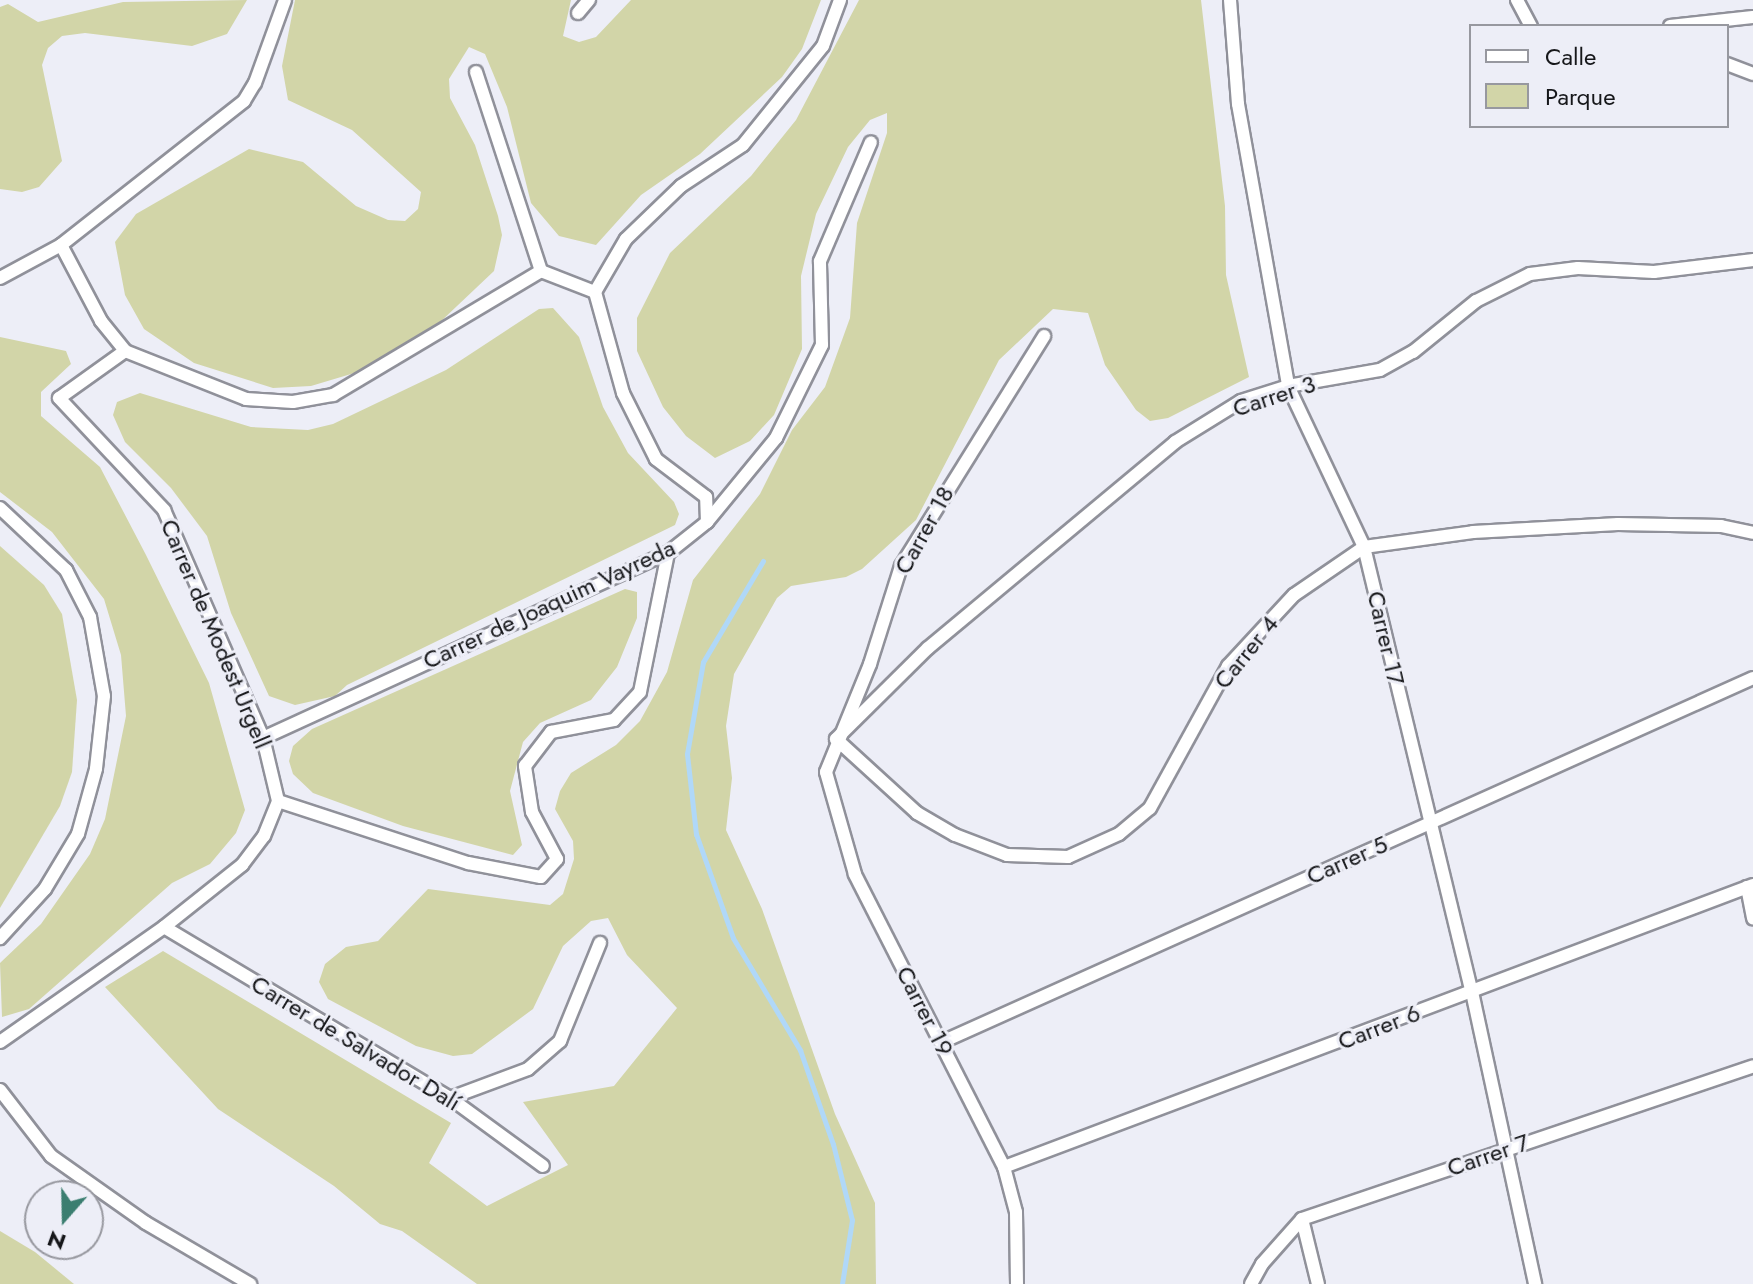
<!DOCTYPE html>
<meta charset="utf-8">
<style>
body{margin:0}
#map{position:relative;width:1753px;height:1284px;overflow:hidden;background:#edeef7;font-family:Jost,sans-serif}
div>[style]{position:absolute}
.green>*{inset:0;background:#d2d5a8}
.stream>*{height:5px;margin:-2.5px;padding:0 2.5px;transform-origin:2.5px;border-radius:2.5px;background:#b0d8f8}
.roads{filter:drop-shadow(2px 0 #90919a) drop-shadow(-2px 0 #90919a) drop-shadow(0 2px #90919a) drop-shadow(0 -2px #90919a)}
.street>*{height:12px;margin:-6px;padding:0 6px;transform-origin:6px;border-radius:6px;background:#fff}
span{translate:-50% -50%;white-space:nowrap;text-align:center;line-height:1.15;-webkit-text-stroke:6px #edeef7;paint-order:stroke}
.street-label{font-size:24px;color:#16171a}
.legend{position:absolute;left:1469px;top:24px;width:260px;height:104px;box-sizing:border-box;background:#edeef7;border:2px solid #97989f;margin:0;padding:10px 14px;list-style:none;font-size:24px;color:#16171a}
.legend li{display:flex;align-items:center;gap:16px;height:40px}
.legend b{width:40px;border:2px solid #97989f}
.north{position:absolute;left:24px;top:1180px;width:80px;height:80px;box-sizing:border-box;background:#edeef7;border:2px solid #97989f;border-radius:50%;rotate:200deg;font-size:22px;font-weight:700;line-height:32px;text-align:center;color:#16171a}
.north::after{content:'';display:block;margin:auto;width:28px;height:36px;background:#3b7e70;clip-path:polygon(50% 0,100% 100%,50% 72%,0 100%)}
</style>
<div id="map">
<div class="green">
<i style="clip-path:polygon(247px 0,227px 34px,192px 46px,85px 33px,62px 36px,48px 48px,42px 65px,62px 161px,39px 187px,22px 192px,0 189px,0 7px,8px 4px,38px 22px,123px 2px)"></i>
<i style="clip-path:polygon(295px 0,571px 0,563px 36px,579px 42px,596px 37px,631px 0,821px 0,802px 49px,782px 77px,700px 154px,641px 195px,596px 245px,559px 236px,531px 203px,507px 107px,485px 54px,469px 47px,449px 79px,450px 98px,475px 145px,498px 216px,502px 235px,494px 271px,401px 359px,311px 386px,273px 388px,194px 363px,144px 329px,125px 295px,115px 242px,136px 214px,249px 149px,303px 162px,356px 206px,388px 220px,405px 221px,418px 209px,421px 192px,352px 130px,288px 100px,282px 66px)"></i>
<i style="clip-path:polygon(859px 0,1201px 0,1225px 206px,1226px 275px,1249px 377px,1168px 418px,1150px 421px,1136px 410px,1105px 365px,1088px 313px,1053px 309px,999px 360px,916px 520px,862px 569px,846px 577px,791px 586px,777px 598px,734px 674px,726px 726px,732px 778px,726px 830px,762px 909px,835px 1114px,875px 1203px,876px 1284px,477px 1284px,402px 1231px,380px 1224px,334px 1186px,218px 1109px,105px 987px,163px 951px,451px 1123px,429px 1163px,487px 1206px,568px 1165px,523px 1102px,614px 1086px,677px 1008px,627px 955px,608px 918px,591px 921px,563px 946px,533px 1009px,472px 1054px,453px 1056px,416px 1046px,328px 999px,319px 982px,325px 964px,346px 947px,378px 941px,428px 889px,550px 905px,563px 894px,574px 859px,573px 841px,555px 809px,560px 791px,571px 773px,616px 745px,640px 721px,667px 672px,693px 580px,760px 494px,792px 430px,825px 387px,850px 318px,857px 223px,887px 133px,887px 113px,870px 120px,848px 147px,816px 214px,801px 276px,802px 349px,774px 415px,750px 441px,715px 458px,686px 436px,663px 407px,637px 351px,637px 318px,670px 253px,751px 176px,796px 120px)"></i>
<i style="clip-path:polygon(553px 308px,579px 337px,603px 407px,628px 453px,674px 502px,679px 514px,675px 525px,347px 685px,335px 696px,295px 705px,269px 696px,231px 613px,207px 536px,171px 488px,125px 442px,113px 415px,117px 402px,140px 393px,251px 427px,308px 430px,333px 424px,446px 370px,539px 309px)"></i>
<i style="clip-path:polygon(0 337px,66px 351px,71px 364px,41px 392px,41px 416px,100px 467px,146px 555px,209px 683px,245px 810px,236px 833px,210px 864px,172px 883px,29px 1009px,2px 1017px,0 963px,41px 924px,90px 854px,105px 819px,126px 716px,121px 655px,104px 599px,52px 532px,0 492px)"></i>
<i style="clip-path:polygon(0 546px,44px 585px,62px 614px,77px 700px,72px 772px,60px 806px,0 908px)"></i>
<i style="clip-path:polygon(625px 589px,637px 592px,637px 618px,617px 667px,591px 700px,540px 723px,523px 742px,510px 791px,522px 845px,513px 855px,403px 826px,313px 793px,293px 774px,289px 761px,293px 746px,312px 729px)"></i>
<i style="clip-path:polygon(0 1231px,35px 1252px,74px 1284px,0 1284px)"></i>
</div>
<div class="stream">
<i style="left:763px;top:561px;width:117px;rotate:120.7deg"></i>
<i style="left:703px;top:662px;width:93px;rotate:99.9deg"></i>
<i style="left:687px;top:754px;width:81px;rotate:83.6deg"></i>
<i style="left:696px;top:834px;width:110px;rotate:70.4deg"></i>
<i style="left:733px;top:938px;width:131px;rotate:59.1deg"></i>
<i style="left:800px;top:1050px;width:100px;rotate:70.7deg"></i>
<i style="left:833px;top:1144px;width:78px;rotate:76deg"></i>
<i style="left:852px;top:1220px;width:65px;rotate:98.9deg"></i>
</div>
<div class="roads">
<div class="street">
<i style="left:1230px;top:0;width:104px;rotate:85.6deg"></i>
<i style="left:1238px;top:104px;width:286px;rotate:79.9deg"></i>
<i style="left:1288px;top:386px;width:178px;rotate:64.7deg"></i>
<i style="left:1364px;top:547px;width:458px;rotate:76.4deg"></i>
<i style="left:1472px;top:992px;width:299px;rotate:77.8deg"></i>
<i style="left:1517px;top:0;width:30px;rotate:62deg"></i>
<i style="left:578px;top:13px;width:17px;rotate:-50deg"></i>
<i style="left:1670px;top:26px;width:83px;rotate:-6.2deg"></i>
<i style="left:1727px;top:64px;width:28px;rotate:21deg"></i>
<i style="left:476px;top:72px;width:209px;rotate:71.9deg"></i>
<i style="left:541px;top:271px;width:58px;rotate:21.3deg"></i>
<i style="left:61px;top:245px;width:86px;rotate:62.2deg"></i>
<i style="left:101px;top:321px;width:38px;rotate:51deg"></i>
<i style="left:125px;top:351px;width:130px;rotate:21.6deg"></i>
<i style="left:246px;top:399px;width:47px;rotate:3.7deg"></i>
<i style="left:293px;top:402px;width:41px;rotate:-9.9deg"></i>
<i style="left:333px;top:395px;width:242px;rotate:-30.8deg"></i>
<i style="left:0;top:278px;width:69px;rotate:-28.4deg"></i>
<i style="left:61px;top:245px;width:233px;rotate:-38.2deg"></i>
<i style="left:244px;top:101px;width:21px;rotate:-59deg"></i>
<i style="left:255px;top:83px;width:88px;rotate:-70.1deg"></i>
<i style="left:125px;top:351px;width:81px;rotate:144.5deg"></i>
<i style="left:59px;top:398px;width:154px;rotate:46.8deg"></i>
<i style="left:164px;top:510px;width:249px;rotate:66.5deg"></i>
<i style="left:263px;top:738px;width:65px;rotate:76.6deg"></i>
<i style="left:0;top:508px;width:91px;rotate:43.2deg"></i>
<i style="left:66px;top:570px;width:53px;rotate:62.9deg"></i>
<i style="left:90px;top:617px;width:80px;rotate:80deg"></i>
<i style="left:104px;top:696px;width:73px;rotate:96.3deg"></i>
<i style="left:96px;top:769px;width:67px;rotate:105.5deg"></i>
<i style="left:78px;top:834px;width:64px;rotate:121deg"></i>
<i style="left:45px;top:889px;width:67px;rotate:132.6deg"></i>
<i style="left:707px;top:522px;width:25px;rotate:-92deg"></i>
<i style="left:706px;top:497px;width:63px;rotate:-142.8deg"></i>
<i style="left:656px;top:459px;width:74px;rotate:-116.6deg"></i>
<i style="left:623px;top:393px;width:105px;rotate:-105.5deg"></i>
<i style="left:595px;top:292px;width:61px;rotate:-59.7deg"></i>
<i style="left:626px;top:239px;width:76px;rotate:-43.9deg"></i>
<i style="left:681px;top:186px;width:74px;rotate:-33.5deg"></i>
<i style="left:743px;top:145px;width:127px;rotate:-51.1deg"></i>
<i style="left:823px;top:46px;width:49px;rotate:-69.7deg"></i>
<i style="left:263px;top:738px;width:445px;rotate:-24.6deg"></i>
<i style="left:668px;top:553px;width:50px;rotate:-38.5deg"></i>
<i style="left:707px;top:522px;width:109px;rotate:-50.6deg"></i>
<i style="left:776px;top:438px;width:104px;rotate:-63.7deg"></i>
<i style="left:822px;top:345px;width:84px;rotate:-91.4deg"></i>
<i style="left:820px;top:261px;width:129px;rotate:-66.8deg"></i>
<i style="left:836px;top:739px;width:110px;rotate:42.4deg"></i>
<i style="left:917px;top:813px;width:44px;rotate:30.1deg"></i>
<i style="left:955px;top:835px;width:56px;rotate:21deg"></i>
<i style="left:1007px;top:855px;width:61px;rotate:1.9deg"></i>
<i style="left:1068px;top:857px;width:56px;rotate:-24.3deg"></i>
<i style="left:1119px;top:834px;width:40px;rotate:-40deg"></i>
<i style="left:1150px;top:808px;width:162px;rotate:-61.2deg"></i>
<i style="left:1228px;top:666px;width:97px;rotate:-47.1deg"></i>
<i style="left:1294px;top:595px;width:85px;rotate:-34.4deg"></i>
<i style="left:1364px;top:547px;width:110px;rotate:-7.8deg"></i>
<i style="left:1473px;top:532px;width:145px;rotate:-3.2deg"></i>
<i style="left:1618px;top:524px;width:103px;rotate:1.1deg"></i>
<i style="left:1721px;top:526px;width:33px;rotate:12deg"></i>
<i style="left:836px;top:739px;width:129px;rotate:-44.7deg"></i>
<i style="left:928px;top:648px;width:322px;rotate:-39.8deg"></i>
<i style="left:1175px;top:442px;width:78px;rotate:-31.8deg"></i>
<i style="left:1241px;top:401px;width:49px;rotate:-17.7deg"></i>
<i style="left:1288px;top:386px;width:93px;rotate:-9.9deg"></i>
<i style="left:1380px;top:370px;width:38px;rotate:-29deg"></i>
<i style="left:1413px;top:352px;width:81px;rotate:-39deg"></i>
<i style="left:1476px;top:301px;width:60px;rotate:-26.6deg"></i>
<i style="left:1530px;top:274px;width:48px;rotate:-7.1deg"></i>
<i style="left:1578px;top:268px;width:76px;rotate:3deg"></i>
<i style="left:1654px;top:272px;width:100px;rotate:-6.9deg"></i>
<i style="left:278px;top:801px;width:200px;rotate:18.1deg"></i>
<i style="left:468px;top:863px;width:74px;rotate:10.9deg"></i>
<i style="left:541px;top:877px;width:24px;rotate:-48deg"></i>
<i style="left:557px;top:859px;width:53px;rotate:-118deg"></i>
<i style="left:532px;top:812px;width:47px;rotate:-98.7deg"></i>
<i style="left:525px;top:766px;width:43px;rotate:-52.6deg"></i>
<i style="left:551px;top:732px;width:64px;rotate:-10.8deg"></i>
<i style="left:614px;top:720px;width:38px;rotate:-47deg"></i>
<i style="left:640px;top:692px;width:142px;rotate:-78.6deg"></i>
<i style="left:1747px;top:887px;width:32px;rotate:79deg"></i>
<i style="left:164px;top:927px;width:333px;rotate:30.9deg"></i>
<i style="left:450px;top:1098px;width:115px;rotate:36.2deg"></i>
<i style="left:0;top:1042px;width:200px;rotate:-35deg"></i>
<i style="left:164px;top:927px;width:100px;rotate:-38.5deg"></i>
<i style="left:242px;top:865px;width:36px;rotate:-53deg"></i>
<i style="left:264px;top:836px;width:38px;rotate:-68deg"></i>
<i style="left:942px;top:1042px;width:889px;rotate:-24.17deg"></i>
<i style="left:0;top:1090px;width:83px;rotate:52.3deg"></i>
<i style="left:51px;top:1156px;width:116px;rotate:35.2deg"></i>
<i style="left:146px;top:1223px;width:121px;rotate:30.4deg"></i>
<i style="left:450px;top:1098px;width:83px;rotate:-20.4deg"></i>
<i style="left:528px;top:1069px;width:43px;rotate:-41.2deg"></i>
<i style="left:560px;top:1041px;width:106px;rotate:-67.8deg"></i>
<i style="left:1004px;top:1167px;width:800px;rotate:-20.63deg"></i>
<i style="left:1302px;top:1219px;width:67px;rotate:76.2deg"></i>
<i style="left:1017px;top:1284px;width:72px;rotate:-90.8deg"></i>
<i style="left:1016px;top:1212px;width:47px;rotate:-104.9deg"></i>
<i style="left:1004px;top:1167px;width:329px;rotate:-117deg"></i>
<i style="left:855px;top:874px;width:106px;rotate:-105.9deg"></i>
<i style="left:826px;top:772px;width:117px;rotate:-67.8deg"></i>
<i style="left:870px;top:664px;width:103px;rotate:-72.4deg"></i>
<i style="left:901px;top:566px;width:271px;rotate:-58.1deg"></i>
<i style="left:1251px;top:1284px;width:23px;rotate:-61deg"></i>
<i style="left:1262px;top:1264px;width:60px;rotate:-48.4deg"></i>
<i style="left:1302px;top:1219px;width:476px;rotate:-18.7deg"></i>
</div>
</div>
<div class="street-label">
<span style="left:1274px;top:396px;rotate:-18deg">Carrer 3</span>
<span style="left:924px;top:530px;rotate:-61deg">Carrer 18</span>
<span style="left:549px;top:604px;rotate:-25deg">Carrer de Joaquim Vayreda</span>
<span style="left:216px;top:634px;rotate:67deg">Carrer de Modest Urgell</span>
<span style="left:1386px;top:638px;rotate:77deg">Carrer 17</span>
<span style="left:1246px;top:652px;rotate:-51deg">Carrer 4</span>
<span style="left:1347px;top:860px;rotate:-24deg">Carrer 5</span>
<span style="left:925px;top:1011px;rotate:63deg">Carrer 19</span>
<span style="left:1379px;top:1027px;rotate:-21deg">Carrer 6</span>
<span style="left:356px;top:1043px;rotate:31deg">Carrer de Salvador Dalí</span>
<span style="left:1488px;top:1155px;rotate:-19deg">Carrer 7</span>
</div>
<ul class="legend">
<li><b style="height:10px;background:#fff"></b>Calle</li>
<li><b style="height:22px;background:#d2d5a8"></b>Parque</li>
</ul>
<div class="north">N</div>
</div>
